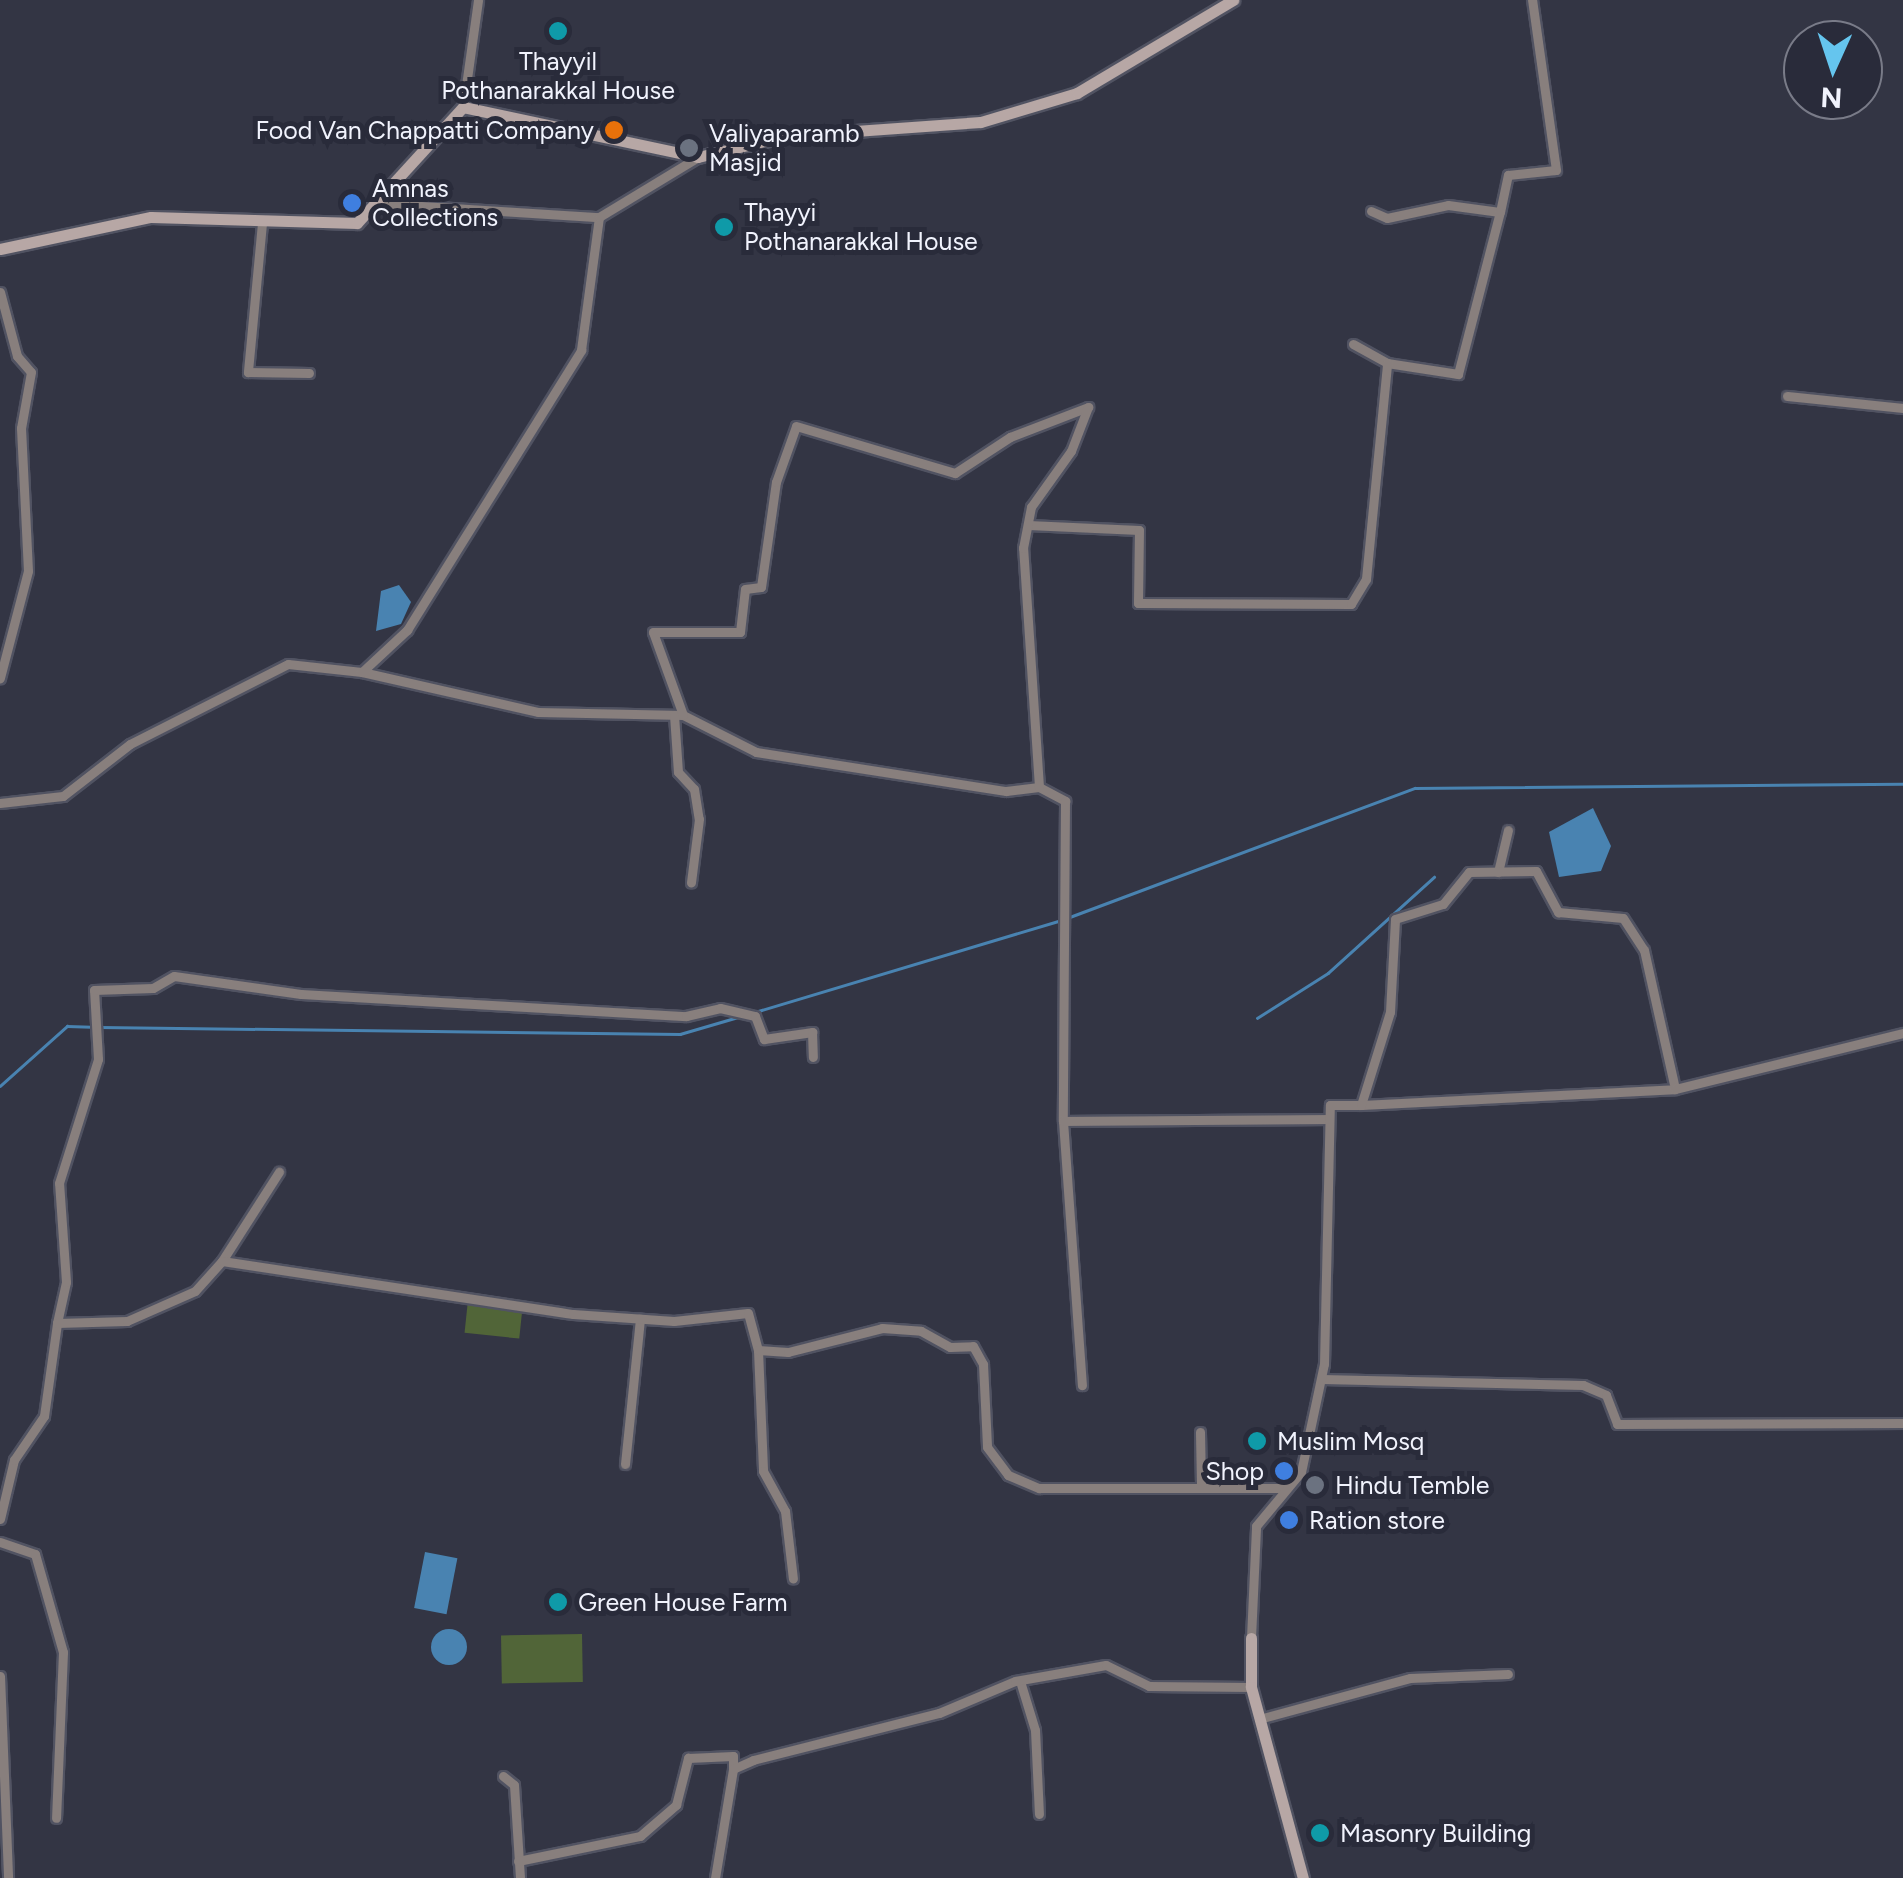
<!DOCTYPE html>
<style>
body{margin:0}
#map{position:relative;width:1903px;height:1878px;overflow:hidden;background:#333544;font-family:Figtree,sans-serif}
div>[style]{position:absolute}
.green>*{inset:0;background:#516538;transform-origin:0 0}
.water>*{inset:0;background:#4983b1;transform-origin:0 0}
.round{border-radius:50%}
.stream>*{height:2.5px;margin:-1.25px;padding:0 1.25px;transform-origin:1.25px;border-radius:1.25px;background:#4983b1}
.roads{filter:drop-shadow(2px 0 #515362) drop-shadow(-2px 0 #515362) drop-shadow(0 2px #515362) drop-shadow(0 -2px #515362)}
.street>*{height:9px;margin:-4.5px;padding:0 4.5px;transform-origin:4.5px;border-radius:4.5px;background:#887f7d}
.secondary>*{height:11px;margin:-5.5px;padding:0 5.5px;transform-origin:5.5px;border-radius:5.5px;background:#b7a7a5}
.dots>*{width:28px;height:28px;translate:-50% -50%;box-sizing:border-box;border:5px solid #292b3a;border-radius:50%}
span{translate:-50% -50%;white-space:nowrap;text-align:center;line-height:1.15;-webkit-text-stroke:10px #292b3a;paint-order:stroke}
.poi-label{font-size:25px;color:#f1f3fd}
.right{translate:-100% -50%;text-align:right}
.left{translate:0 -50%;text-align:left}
.north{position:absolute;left:1783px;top:20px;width:100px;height:100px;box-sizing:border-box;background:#292b3a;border:2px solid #797b88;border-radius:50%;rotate:183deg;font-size:28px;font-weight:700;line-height:40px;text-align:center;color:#f1f3fd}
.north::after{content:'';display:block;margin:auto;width:35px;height:45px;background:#65c5ee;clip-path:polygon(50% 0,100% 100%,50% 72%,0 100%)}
</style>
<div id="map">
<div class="green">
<i style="left:468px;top:1300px;width:55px;height:33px;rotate:6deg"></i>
<i style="left:582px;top:1634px;width:48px;height:81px;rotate:89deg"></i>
</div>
<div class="water">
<i style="clip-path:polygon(399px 585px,411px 602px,401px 624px,376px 631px,381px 591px)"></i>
<i style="clip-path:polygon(1593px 808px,1611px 846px,1601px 871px,1559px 877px,1549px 832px)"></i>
<i style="left:425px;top:1552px;width:33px;height:57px;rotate:11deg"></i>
<i class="round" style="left:431px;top:1629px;width:36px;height:36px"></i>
</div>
<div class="stream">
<i style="left:1067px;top:918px;width:371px;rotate:-20.5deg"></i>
<i style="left:1415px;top:788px;width:488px;rotate:-0.5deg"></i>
<i style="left:755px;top:1012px;width:317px;rotate:-16.7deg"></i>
<i style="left:1257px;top:1018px;width:84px;rotate:-32.4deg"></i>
<i style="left:1328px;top:973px;width:143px;rotate:-42.2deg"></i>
<i style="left:99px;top:1027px;width:581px;rotate:0.69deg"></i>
<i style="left:680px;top:1034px;width:60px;rotate:-16.3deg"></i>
<i style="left:0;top:1086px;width:90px;rotate:-41.8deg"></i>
<i style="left:67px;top:1026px;width:24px;rotate:2deg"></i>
</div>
<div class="roads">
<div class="street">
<i style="left:463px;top:107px;width:108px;rotate:-82deg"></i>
<i style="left:374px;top:203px;width:225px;rotate:3.6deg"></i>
<i style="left:1371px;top:211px;width:17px;rotate:24deg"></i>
<i style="left:1387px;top:218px;width:62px;rotate:-12deg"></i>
<i style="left:1448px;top:205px;width:52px;rotate:7.7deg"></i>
<i style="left:1500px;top:212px;width:38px;rotate:-78deg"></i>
<i style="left:1508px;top:175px;width:48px;rotate:-5.9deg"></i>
<i style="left:1556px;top:170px;width:172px;rotate:-98deg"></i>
<i style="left:262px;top:223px;width:150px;rotate:95.4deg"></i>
<i style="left:248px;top:372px;width:61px;rotate:0.9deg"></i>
<i style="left:0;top:292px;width:66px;rotate:75.1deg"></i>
<i style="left:17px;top:356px;width:21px;rotate:49deg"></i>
<i style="left:31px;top:372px;width:57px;rotate:100.1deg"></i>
<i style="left:21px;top:428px;width:143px;rotate:87.2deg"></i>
<i style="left:28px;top:571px;width:111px;rotate:104.7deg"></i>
<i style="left:1353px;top:344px;width:39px;rotate:29deg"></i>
<i style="left:1387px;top:363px;width:72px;rotate:8.8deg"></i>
<i style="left:1458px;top:374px;width:167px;rotate:-75.5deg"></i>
<i style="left:1787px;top:396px;width:117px;rotate:5.9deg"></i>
<i style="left:1028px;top:525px;width:111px;rotate:2.6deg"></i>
<i style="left:1139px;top:530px;width:73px;rotate:90.8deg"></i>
<i style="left:1138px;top:603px;width:213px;rotate:0.3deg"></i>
<i style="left:1351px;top:604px;width:29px;rotate:-59deg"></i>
<i style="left:1366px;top:579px;width:217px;rotate:-84.4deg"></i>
<i style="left:362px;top:672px;width:180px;rotate:12.8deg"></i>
<i style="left:538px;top:712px;width:145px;rotate:1.2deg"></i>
<i style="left:683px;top:715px;width:82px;rotate:26.9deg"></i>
<i style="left:756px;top:752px;width:253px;rotate:8.9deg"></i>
<i style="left:1006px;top:791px;width:33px;rotate:-7deg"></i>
<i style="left:1039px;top:787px;width:30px;rotate:28deg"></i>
<i style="left:1065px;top:801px;width:320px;rotate:90.4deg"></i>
<i style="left:1063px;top:1121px;width:265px;rotate:85.9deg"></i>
<i style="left:674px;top:715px;width:57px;rotate:86deg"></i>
<i style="left:678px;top:772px;width:23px;rotate:47deg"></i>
<i style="left:694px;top:789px;width:30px;rotate:81deg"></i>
<i style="left:699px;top:819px;width:64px;rotate:97.2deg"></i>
<i style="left:683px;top:715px;width:88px;rotate:-109.9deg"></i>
<i style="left:653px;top:632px;width:87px"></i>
<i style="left:740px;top:632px;width:43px;rotate:-83.4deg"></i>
<i style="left:745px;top:589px;width:16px;rotate:-7deg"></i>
<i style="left:761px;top:587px;width:106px;rotate:-81.9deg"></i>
<i style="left:776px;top:482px;width:59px;rotate:-70.3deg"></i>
<i style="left:796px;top:426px;width:166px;rotate:16.5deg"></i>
<i style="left:955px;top:473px;width:66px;rotate:-33.2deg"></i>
<i style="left:1010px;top:437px;width:84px;rotate:-21deg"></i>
<i style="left:1039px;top:787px;width:240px;rotate:-93.8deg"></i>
<i style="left:1023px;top:548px;width:42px;rotate:-79deg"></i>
<i style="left:1031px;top:507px;width:69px;rotate:-54.5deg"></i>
<i style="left:1071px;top:451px;width:47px;rotate:-68.9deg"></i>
<i style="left:0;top:803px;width:63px;rotate:-6.3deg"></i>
<i style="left:63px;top:796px;width:85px;rotate:-37.8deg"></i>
<i style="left:130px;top:744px;width:177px;rotate:-26.9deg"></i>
<i style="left:288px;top:664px;width:74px;rotate:6.2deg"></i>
<i style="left:362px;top:672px;width:62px;rotate:-43deg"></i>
<i style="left:407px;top:630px;width:330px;rotate:-58.1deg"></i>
<i style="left:581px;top:350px;width:134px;rotate:-82.3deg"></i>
<i style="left:599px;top:217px;width:116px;rotate:-31.2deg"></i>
<i style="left:1498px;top:872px;width:43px;rotate:-76.6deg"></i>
<i style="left:1361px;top:1105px;width:314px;rotate:-2.9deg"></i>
<i style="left:1063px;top:1121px;width:266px;rotate:-0.4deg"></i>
<i style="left:222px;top:1261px;width:106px;rotate:-57.4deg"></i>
<i style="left:57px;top:1323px;width:42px;rotate:-77.6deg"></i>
<i style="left:66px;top:1282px;width:99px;rotate:-94deg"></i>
<i style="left:59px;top:1183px;width:130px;rotate:-72.5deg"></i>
<i style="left:98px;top:1059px;width:69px;rotate:-93.3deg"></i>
<i style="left:94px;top:990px;width:59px;rotate:-1.9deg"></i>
<i style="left:153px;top:988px;width:24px;rotate:-30deg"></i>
<i style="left:174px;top:976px;width:128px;rotate:8.1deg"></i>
<i style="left:301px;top:994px;width:386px;rotate:3.3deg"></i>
<i style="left:686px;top:1016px;width:35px;rotate:-13deg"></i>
<i style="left:720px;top:1008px;width:36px;rotate:13deg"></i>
<i style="left:755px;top:1016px;width:25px;rotate:69deg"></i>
<i style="left:764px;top:1039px;width:49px;rotate:-8.3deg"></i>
<i style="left:812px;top:1032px;width:25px;rotate:88deg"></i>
<i style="left:758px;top:1350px;width:121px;rotate:87.6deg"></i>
<i style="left:763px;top:1471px;width:46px;rotate:61.2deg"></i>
<i style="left:785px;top:1511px;width:68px;rotate:83.3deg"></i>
<i style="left:1322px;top:1379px;width:261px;rotate:1.3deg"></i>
<i style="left:1583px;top:1385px;width:25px;rotate:23deg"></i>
<i style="left:1606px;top:1395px;width:31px;rotate:69deg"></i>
<i style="left:1617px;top:1424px;width:286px;rotate:-0.2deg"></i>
<i style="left:1200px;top:1432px;width:52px;rotate:88.9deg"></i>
<i style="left:625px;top:1464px;width:146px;rotate:-84.1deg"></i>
<i style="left:0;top:1519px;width:61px;rotate:-76.7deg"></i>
<i style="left:14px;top:1460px;width:53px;rotate:-55.7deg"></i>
<i style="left:44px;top:1416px;width:94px;rotate:-82deg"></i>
<i style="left:57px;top:1323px;width:70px;rotate:-1.6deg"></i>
<i style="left:127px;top:1321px;width:74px;rotate:-23.8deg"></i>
<i style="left:195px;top:1291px;width:40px;rotate:-48deg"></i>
<i style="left:222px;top:1261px;width:355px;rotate:8.6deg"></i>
<i style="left:573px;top:1314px;width:101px;rotate:4deg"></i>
<i style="left:674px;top:1321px;width:74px;rotate:-6.2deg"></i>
<i style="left:748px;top:1313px;width:38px;rotate:75deg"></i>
<i style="left:758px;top:1350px;width:30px;rotate:4deg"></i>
<i style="left:788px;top:1352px;width:97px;rotate:-14.3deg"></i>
<i style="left:882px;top:1328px;width:39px;rotate:4deg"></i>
<i style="left:921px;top:1331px;width:33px;rotate:29deg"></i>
<i style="left:950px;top:1347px;width:23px;rotate:-2deg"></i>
<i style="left:973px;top:1346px;width:21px;rotate:61deg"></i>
<i style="left:983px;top:1364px;width:83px;rotate:87.2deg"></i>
<i style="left:987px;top:1447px;width:35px;rotate:53deg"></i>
<i style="left:1008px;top:1475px;width:34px;rotate:23deg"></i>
<i style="left:1039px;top:1488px;width:246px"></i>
<i style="left:0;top:1542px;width:37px;rotate:19deg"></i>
<i style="left:35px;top:1554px;width:102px;rotate:74.1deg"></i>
<i style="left:63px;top:1652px;width:166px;rotate:92.4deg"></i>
<i style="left:1251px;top:1638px;width:112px;rotate:-87.4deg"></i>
<i style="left:1256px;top:1526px;width:70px;rotate:-50.2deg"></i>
<i style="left:1301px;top:1472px;width:110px;rotate:-78deg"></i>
<i style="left:1324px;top:1364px;width:259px;rotate:-88.7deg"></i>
<i style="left:1330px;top:1105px;width:31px"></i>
<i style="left:1361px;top:1105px;width:97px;rotate:-72.7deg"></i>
<i style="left:1390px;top:1012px;width:93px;rotate:-86.9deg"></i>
<i style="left:1395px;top:919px;width:50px;rotate:-17.4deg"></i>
<i style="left:1443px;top:904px;width:41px;rotate:-50.9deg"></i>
<i style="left:1469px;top:872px;width:67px;rotate:-0.9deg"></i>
<i style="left:1536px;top:871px;width:47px;rotate:61.8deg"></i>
<i style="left:1558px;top:912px;width:65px;rotate:5.3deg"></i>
<i style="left:1623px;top:918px;width:38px;rotate:57deg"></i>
<i style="left:1644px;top:950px;width:142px;rotate:77.4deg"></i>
<i style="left:1675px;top:1089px;width:235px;rotate:-13.8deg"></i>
<i style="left:0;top:1676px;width:202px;rotate:87.7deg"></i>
<i style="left:1020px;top:1681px;width:51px;rotate:73deg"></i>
<i style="left:1035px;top:1730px;width:84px;rotate:87.3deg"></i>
<i style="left:1259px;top:1719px;width:156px;rotate:-15.2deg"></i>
<i style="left:1410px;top:1678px;width:98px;rotate:-2.3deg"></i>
<i style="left:503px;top:1776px;width:14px;rotate:39deg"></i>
<i style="left:514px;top:1785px;width:93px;rotate:86.3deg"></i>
<i style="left:518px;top:1861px;width:125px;rotate:-11.6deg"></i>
<i style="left:640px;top:1836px;width:48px;rotate:-40.7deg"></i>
<i style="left:676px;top:1805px;width:49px;rotate:-75.7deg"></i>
<i style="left:688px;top:1758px;width:45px;rotate:-2.5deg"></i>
<i style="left:733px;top:1756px;width:13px;rotate:90deg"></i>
<i style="left:715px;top:1878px;width:110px;rotate:-80.6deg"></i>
<i style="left:733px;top:1769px;width:22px;rotate:-24deg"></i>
<i style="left:753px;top:1760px;width:192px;rotate:-14.2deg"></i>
<i style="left:939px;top:1713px;width:82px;rotate:-22.8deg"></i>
<i style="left:1015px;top:1681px;width:92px;rotate:-10deg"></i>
<i style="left:1106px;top:1665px;width:48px;rotate:26deg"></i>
<i style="left:1149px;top:1686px;width:102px;rotate:0.6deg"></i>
</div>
<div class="secondary">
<i style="left:0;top:249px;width:154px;rotate:-12deg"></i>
<i style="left:151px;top:217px;width:206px;rotate:1.7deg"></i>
<i style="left:357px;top:223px;width:157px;rotate:-47.6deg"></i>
<i style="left:463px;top:107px;width:240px;rotate:12deg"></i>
<i style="left:698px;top:157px;width:89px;rotate:-13.6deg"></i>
<i style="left:785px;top:136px;width:196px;rotate:-4.1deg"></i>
<i style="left:981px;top:122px;width:100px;rotate:-16.8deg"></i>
<i style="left:1077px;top:93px;width:182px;rotate:-30.8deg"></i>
<i style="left:1251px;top:1638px;width:49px;rotate:90deg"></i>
<i style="left:1251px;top:1687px;width:198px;rotate:74.8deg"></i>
</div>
</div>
<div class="dots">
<i style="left:558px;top:31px;background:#0f9aa8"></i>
<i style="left:614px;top:130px;background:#e8710a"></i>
<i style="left:689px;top:148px;background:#6b7280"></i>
<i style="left:352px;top:203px;background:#3f7fe0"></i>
<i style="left:724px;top:227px;background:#0f9aa8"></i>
<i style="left:1257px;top:1441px;background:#0f9aa8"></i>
<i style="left:1284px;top:1471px;background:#3f7fe0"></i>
<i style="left:1315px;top:1485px;background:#6b7280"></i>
<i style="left:1289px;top:1520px;background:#3f7fe0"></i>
<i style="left:558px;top:1602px;background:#0f9aa8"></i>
<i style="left:1320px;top:1833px;background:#0f9aa8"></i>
</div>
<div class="poi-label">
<span style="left:558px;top:76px">Thayyil<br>Pothanarakkal House</span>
<span class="right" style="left:594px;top:130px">Food Van Chappatti Company</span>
<span class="left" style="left:709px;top:148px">Valiyaparamb<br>Masjid</span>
<span class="left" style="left:372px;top:203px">Amnas<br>Collections</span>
<span class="left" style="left:744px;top:227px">Thayyi<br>Pothanarakkal House</span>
<span class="left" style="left:1277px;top:1441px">Muslim Mosq</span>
<span class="right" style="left:1264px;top:1471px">Shop</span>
<span class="left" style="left:1335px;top:1485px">Hindu Temble</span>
<span class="left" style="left:1309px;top:1520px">Ration store</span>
<span class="left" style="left:578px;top:1602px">Green House Farm</span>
<span class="left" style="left:1340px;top:1833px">Masonry Building</span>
</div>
<div class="north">N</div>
</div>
